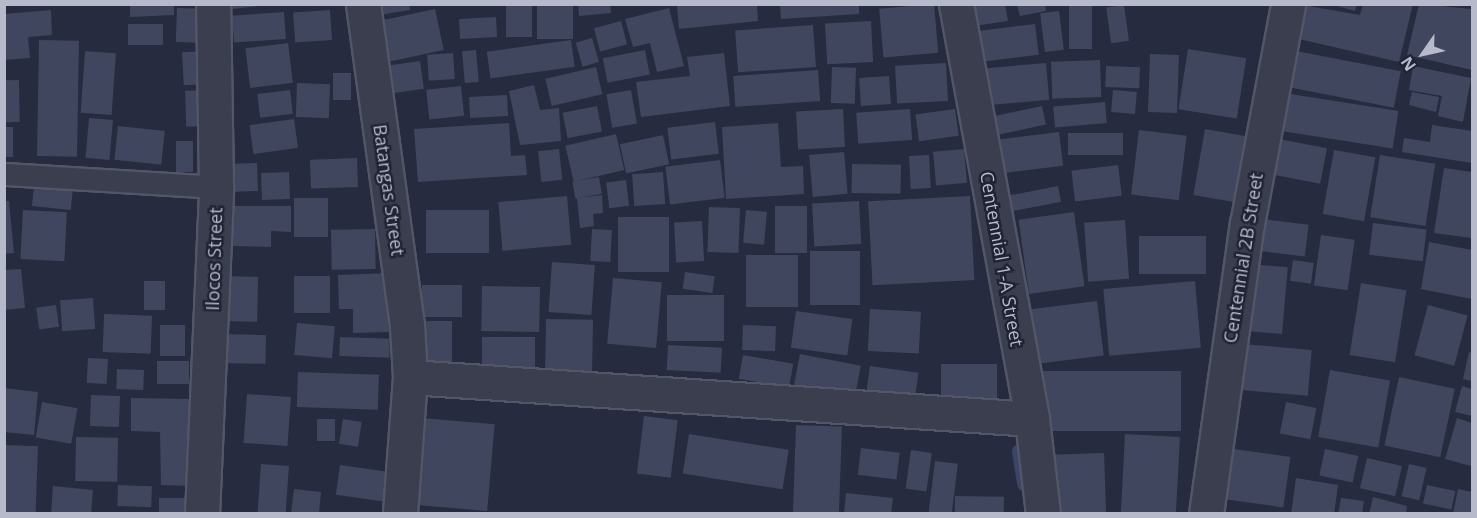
<!DOCTYPE html>
<style>
body{margin:0}
#map{position:relative;width:1477px;height:518px;overflow:hidden;background:#262b3f;font-family:"Open Sans",sans-serif}
div>[style]{position:absolute}
.stream>*{height:15px;margin:-7.5px;padding:0 7.5px;transform-origin:7.5px;border-radius:7.5px;background:#3c4567}
.building>*{inset:0;background:#40465d;transform-origin:0 0}
.roads{filter:drop-shadow(2px 0 #525667) drop-shadow(-2px 0 #525667) drop-shadow(0 2px #525667) drop-shadow(0 -2px #525667)}
.service>*{height:21px;margin:-10.5px;padding:0 10.5px;transform-origin:10.5px;border-radius:10.5px;background:#3a3e4f}
.minor>*{height:33px;margin:-16.5px;padding:0 16.5px;transform-origin:16.5px;border-radius:16.5px;background:#3a3e4f}
span{translate:-50% -50%;white-space:nowrap;text-align:center;line-height:1.15;-webkit-text-stroke:5px #1f2334;paint-order:stroke}
.street-label{font-size:18px;color:#b7baca}
.frame{position:absolute;inset:0;border:6px solid #b7baca;pointer-events:none}
.north{position:absolute;left:1393px;top:24px;width:60px;height:60px;-webkit-text-stroke:4px #1f2334;paint-order:stroke;rotate:236deg;font-size:16px;font-weight:700;line-height:24px;text-align:center;color:#b7baca}
.north::after{content:'';display:block;margin:auto;width:21px;height:27px;background:#b7baca;clip-path:polygon(50% 0,100% 100%,50% 72%,0 100%)}
</style>
<div id="map">
<div class="stream">
<i style="left:1019px;top:451px;width:33px;rotate:81deg"></i>
</div>
<div class="building">
<i style="clip-path:polygon(130px 4px,174px 4px,174px 15px,130px 17px)"></i>
<i style="clip-path:polygon(231px 4px,259px 4px,259px 6px,232px 9px)"></i>
<i style="clip-path:polygon(371px 4px,409px 4px,410px 10px,373px 16px)"></i>
<i style="left:506px;top:4px;width:26px;height:33px"></i>
<i style="left:537px;top:4px;width:36px;height:35px"></i>
<i style="clip-path:polygon(578px 4px,610px 4px,611px 13px,579px 16px)"></i>
<i style="clip-path:polygon(780px 4px,859px 4px,859px 14px,781px 19px)"></i>
<i style="left:934px;top:4px;width:49px;height:55px;rotate:85deg"></i>
<i style="clip-path:polygon(970px 4px,1005px 4px,1008px 21px,974px 26px)"></i>
<i style="clip-path:polygon(1017px 4px,1045px 4px,1046px 11px,1020px 16px)"></i>
<i style="left:1069px;top:4px;width:23px;height:45px"></i>
<i style="clip-path:polygon(1297px 4px,1360px 15px,1363px 4px,1413px 4px,1399px 62px,1290px 37px)"></i>
<i style="clip-path:polygon(1330px 4px,1357px 4px,1355px 11px)"></i>
<i style="clip-path:polygon(1419px 4px,1472px 9px,1472px 70px,1407px 55px)"></i>
<i style="clip-path:polygon(677px 5px,757px 5px,758px 21px,679px 29px)"></i>
<i style="left:1124px;top:5px;width:36px;height:18px;rotate:82deg"></i>
<i style="left:177px;top:8px;width:24px;height:34px;rotate:2deg"></i>
<i style="clip-path:polygon(669px 8px,684px 66px,657px 72px,650px 43px,633px 47px,625px 19px)"></i>
<i style="left:435px;top:9px;width:42px;height:61px;rotate:78deg"></i>
<i style="clip-path:polygon(51px 10px,52px 35px,28px 37px,30px 58px,4px 60px,4px 14px)"></i>
<i style="left:330px;top:10px;width:30px;height:37px;rotate:86deg"></i>
<i style="left:1059px;top:11px;width:39px;height:19px;rotate:83deg"></i>
<i style="left:284px;top:12px;width:27px;height:52px;rotate:86deg"></i>
<i style="left:496px;top:17px;width:20px;height:37px;rotate:87deg"></i>
<i style="left:621px;top:21px;width:24px;height:28px;rotate:75deg"></i>
<i style="left:871px;top:21px;width:41px;height:46px;rotate:87deg"></i>
<i style="left:163px;top:24px;width:21px;height:35px;rotate:90deg"></i>
<i style="left:1035px;top:24px;width:31px;height:62px;rotate:83deg"></i>
<i style="left:813px;top:25px;width:42px;height:78px;rotate:86deg"></i>
<i style="left:592px;top:38px;width:25px;height:17px;rotate:74deg"></i>
<i style="left:39px;top:40px;width:40px;height:116px;rotate:1deg"></i>
<i style="left:571px;top:40px;width:27px;height:85px;rotate:82deg"></i>
<i style="left:288px;top:43px;width:40px;height:43px;rotate:83deg"></i>
<i style="left:1188px;top:49px;width:59px;height:61px;rotate:9deg"></i>
<i style="left:1286px;top:49px;width:117px;height:37px;rotate:11deg"></i>
<i style="left:476px;top:50px;width:32px;height:14px;rotate:85deg"></i>
<i style="left:645px;top:50px;width:25px;height:43px;rotate:79deg"></i>
<i style="left:85px;top:51px;width:31px;height:62px;rotate:4deg"></i>
<i style="left:208px;top:51px;width:33px;height:26px;rotate:87deg"></i>
<i style="left:453px;top:53px;width:26px;height:26px;rotate:86deg"></i>
<i style="clip-path:polygon(724px 53px,730px 106px,641px 117px,636px 82px,690px 76px,687px 57px)"></i>
<i style="left:1150px;top:54px;width:29px;height:58px;rotate:2deg"></i>
<i style="left:1100px;top:60px;width:37px;height:49px;rotate:88deg"></i>
<i style="left:420px;top:61px;width:28px;height:34px;rotate:82deg"></i>
<i style="left:946px;top:63px;width:38px;height:51px;rotate:87deg"></i>
<i style="left:1046px;top:63px;width:37px;height:60px;rotate:85deg"></i>
<i style="left:1106px;top:66px;width:34px;height:21px;rotate:2deg"></i>
<i style="clip-path:polygon(1413px 66px,1471px 78px,1463px 122px,1438px 116px,1442px 96px,1409px 90px)"></i>
<i style="left:596px;top:67px;width:28px;height:52px;rotate:77deg"></i>
<i style="left:832px;top:67px;width:24px;height:36px;rotate:2deg"></i>
<i style="left:818px;top:70px;width:31px;height:85px;rotate:86deg"></i>
<i style="left:333px;top:73px;width:18px;height:27px"></i>
<i style="left:889px;top:76px;width:28px;height:30px;rotate:86deg"></i>
<i style="left:19px;top:80px;width:42px;height:15px;rotate:89deg"></i>
<i style="left:297px;top:83px;width:33px;height:34px;rotate:2deg"></i>
<i style="clip-path:polygon(534px 85px,540px 110px,559px 108px,561px 141px,520px 145px,509px 91px)"></i>
<i style="left:461px;top:86px;width:30px;height:35px;rotate:84deg"></i>
<i style="left:209px;top:90px;width:36px;height:24px;rotate:88deg"></i>
<i style="left:290px;top:90px;width:24px;height:33px;rotate:83deg"></i>
<i style="left:631px;top:90px;width:34px;height:25px;rotate:80deg"></i>
<i style="left:1113px;top:90px;width:24px;height:22px;rotate:5deg"></i>
<i style="left:1278px;top:92px;width:122px;height:38px;rotate:9deg"></i>
<i style="clip-path:polygon(1412px 92px,1439px 97px,1436px 112px,1409px 105px)"></i>
<i style="left:507px;top:95px;width:21px;height:38px;rotate:87deg"></i>
<i style="left:1105px;top:102px;width:21px;height:52px;rotate:85deg"></i>
<i style="left:597px;top:106px;width:26px;height:35px;rotate:79deg"></i>
<i style="left:1042px;top:106px;width:19px;height:54px;rotate:78deg"></i>
<i style="left:843px;top:109px;width:38px;height:47px;rotate:87deg"></i>
<i style="left:910px;top:109px;width:31px;height:54px;rotate:86deg"></i>
<i style="left:955px;top:109px;width:27px;height:40px;rotate:82deg"></i>
<i style="left:89px;top:118px;width:24px;height:40px;rotate:5deg"></i>
<i style="left:294px;top:119px;width:29px;height:45px;rotate:82deg"></i>
<i style="left:715px;top:122px;width:32px;height:48px;rotate:83deg"></i>
<i style="clip-path:polygon(509px 123px,511px 156px,525px 155px,527px 175px,418px 182px,414px 129px)"></i>
<i style="clip-path:polygon(778px 123px,781px 167px,803px 166px,804px 194px,726px 199px,722px 127px)"></i>
<i style="clip-path:polygon(1432px 125px,1472px 131px,1472px 163px,1402px 152px,1404px 138px,1430px 142px)"></i>
<i style="left:118px;top:126px;width:47px;height:34px;rotate:6deg"></i>
<i style="left:4px;top:127px;width:9px;height:30px"></i>
<i style="left:1205px;top:129px;width:42px;height:67px;rotate:10deg"></i>
<i style="left:1139px;top:130px;width:48px;height:65px;rotate:7deg"></i>
<i style="left:1059px;top:132px;width:34px;height:59px;rotate:83deg"></i>
<i style="left:1068px;top:133px;width:55px;height:22px"></i>
<i style="left:616px;top:134px;width:37px;height:52px;rotate:77deg"></i>
<i style="left:663px;top:135px;width:30px;height:44px;rotate:78deg"></i>
<i style="left:1274px;top:138px;width:54px;height:36px;rotate:11deg"></i>
<i style="left:176px;top:141px;width:17px;height:31px"></i>
<i style="left:559px;top:149px;width:31px;height:21px;rotate:84deg"></i>
<i style="left:964px;top:149px;width:34px;height:31px;rotate:85deg"></i>
<i style="left:1334px;top:150px;width:42px;height:65px;rotate:10deg"></i>
<i style="left:844px;top:152px;width:42px;height:35px;rotate:85deg"></i>
<i style="left:929px;top:155px;width:33px;height:20px;rotate:87deg"></i>
<i style="left:1380px;top:155px;width:56px;height:63px;rotate:9deg"></i>
<i style="left:357px;top:158px;width:29px;height:47px;rotate:88deg"></i>
<i style="left:720px;top:160px;width:38px;height:55px;rotate:83deg"></i>
<i style="left:257px;top:163px;width:28px;height:23px;rotate:88deg"></i>
<i style="left:852px;top:164px;width:49px;height:29px;rotate:1deg"></i>
<i style="left:1118px;top:165px;width:31px;height:47px;rotate:83deg"></i>
<i style="clip-path:polygon(1444px 168px,1472px 172px,1471px 238px,1434px 233px)"></i>
<i style="left:289px;top:172px;width:27px;height:28px;rotate:88deg"></i>
<i style="left:663px;top:172px;width:32px;height:31px;rotate:86deg"></i>
<i style="left:599px;top:177px;width:17px;height:27px;rotate:80deg"></i>
<i style="left:626px;top:180px;width:26px;height:20px;rotate:83deg"></i>
<i style="left:34px;top:186px;width:39px;height:20px;rotate:6deg"></i>
<i style="left:1058px;top:186px;width:16px;height:49px;rotate:79deg"></i>
<i style="clip-path:polygon(602px 195px,603px 213px,593px 214px,594px 226px,580px 228px,577px 198px)"></i>
<i style="left:567px;top:196px;width:49px;height:69px;rotate:85deg"></i>
<i style="left:970px;top:196px;width:84px;height:102px;rotate:87deg"></i>
<i style="left:294px;top:198px;width:34px;height:39px"></i>
<i style="clip-path:polygon(4px 201px,9px 201px,14px 253px,4px 254px)"></i>
<i style="left:859px;top:201px;width:43px;height:47px;rotate:87deg"></i>
<i style="clip-path:polygon(233px 206px,291px 206px,291px 232px,271px 231px,271px 247px,233px 246px)"></i>
<i style="left:775px;top:206px;width:32px;height:47px"></i>
<i style="left:709px;top:207px;width:31px;height:45px;rotate:2deg"></i>
<i style="left:23px;top:210px;width:44px;height:49px;rotate:3deg"></i>
<i style="left:426px;top:210px;width:63px;height:43px"></i>
<i style="left:746px;top:210px;width:21px;height:33px;rotate:5deg"></i>
<i style="left:1074px;top:212px;width:75px;height:56px;rotate:82deg"></i>
<i style="left:618px;top:217px;width:51px;height:55px"></i>
<i style="left:1262px;top:219px;width:47px;height:32px;rotate:7deg"></i>
<i style="left:1125px;top:220px;width:59px;height:41px;rotate:86deg"></i>
<i style="left:702px;top:221px;width:40px;height:28px;rotate:87deg"></i>
<i style="left:1373px;top:223px;width:54px;height:32px;rotate:7deg"></i>
<i style="left:375px;top:229px;width:40px;height:44px;rotate:89deg"></i>
<i style="left:592px;top:229px;width:20px;height:32px;rotate:3deg"></i>
<i style="left:1321px;top:235px;width:34px;height:51px;rotate:8deg"></i>
<i style="left:1139px;top:236px;width:67px;height:38px"></i>
<i style="clip-path:polygon(1429px 242px,1472px 250px,1472px 299px,1421px 289px)"></i>
<i style="left:810px;top:251px;width:50px;height:54px"></i>
<i style="left:746px;top:255px;width:52px;height:52px"></i>
<i style="left:1293px;top:260px;width:21px;height:21px;rotate:8deg"></i>
<i style="left:552px;top:262px;width:43px;height:50px;rotate:4deg"></i>
<i style="left:1250px;top:264px;width:38px;height:67px;rotate:5deg"></i>
<i style="clip-path:polygon(21px 269px,25px 308px,4px 310px,4px 270px)"></i>
<i style="left:685px;top:272px;width:30px;height:17px;rotate:8deg"></i>
<i style="clip-path:polygon(390px 273px,391px 332px,353px 333px,353px 309px,339px 309px,338px 275px)"></i>
<i style="left:217px;top:276px;width:41px;height:45px;rotate:1deg"></i>
<i style="left:330px;top:276px;width:37px;height:36px;rotate:90deg"></i>
<i style="left:613px;top:278px;width:49px;height:66px;rotate:5deg"></i>
<i style="left:144px;top:281px;width:21px;height:29px"></i>
<i style="left:1195px;top:281px;width:67px;height:92px;rotate:85deg"></i>
<i style="left:1361px;top:283px;width:46px;height:73px;rotate:9deg"></i>
<i style="left:422px;top:285px;width:40px;height:32px"></i>
<i style="left:482px;top:286px;width:58px;height:45px;rotate:1deg"></i>
<i style="left:724px;top:295px;width:46px;height:57px;rotate:90deg"></i>
<i style="left:93px;top:298px;width:31px;height:33px;rotate:86deg"></i>
<i style="left:1097px;top:301px;width:55px;height:75px;rotate:83deg"></i>
<i style="left:56px;top:305px;width:22px;height:20px;rotate:82deg"></i>
<i style="left:1428px;top:305px;width:41px;height:52px;rotate:15deg"></i>
<i style="left:870px;top:309px;width:51px;height:42px;rotate:3deg"></i>
<i style="left:796px;top:311px;width:57px;height:37px;rotate:8deg"></i>
<i style="left:104px;top:314px;width:48px;height:38px;rotate:2deg"></i>
<i style="left:546px;top:319px;width:47px;height:55px;rotate:1deg"></i>
<i style="left:421px;top:321px;width:31px;height:54px"></i>
<i style="left:297px;top:323px;width:38px;height:32px;rotate:5deg"></i>
<i style="left:160px;top:325px;width:25px;height:31px"></i>
<i style="left:743px;top:325px;width:33px;height:25px;rotate:2deg"></i>
<i style="left:216px;top:334px;width:50px;height:29px;rotate:1deg"></i>
<i style="left:340px;top:337px;width:50px;height:19px;rotate:2deg"></i>
<i style="left:535px;top:337px;width:35px;height:53px;rotate:90deg"></i>
<i style="left:1243px;top:344px;width:69px;height:46px;rotate:5deg"></i>
<i style="left:668px;top:345px;width:54px;height:25px;rotate:3deg"></i>
<i style="clip-path:polygon(1469px 352px,1472px 353px,1472px 381px,1463px 379px)"></i>
<i style="left:800px;top:354px;width:62px;height:38px;rotate:11deg"></i>
<i style="left:743px;top:355px;width:51px;height:24px;rotate:10deg"></i>
<i style="left:88px;top:358px;width:20px;height:25px;rotate:3deg"></i>
<i style="left:157px;top:361px;width:32px;height:23px"></i>
<i style="left:941px;top:364px;width:56px;height:43px"></i>
<i style="left:870px;top:366px;width:49px;height:31px;rotate:8deg"></i>
<i style="left:117px;top:369px;width:27px;height:20px;rotate:2deg"></i>
<i style="left:1330px;top:370px;width:61px;height:68px;rotate:10deg"></i>
<i style="left:1042px;top:371px;width:139px;height:60px"></i>
<i style="left:298px;top:372px;width:81px;height:35px;rotate:2deg"></i>
<i style="left:1399px;top:377px;width:57px;height:70px;rotate:12deg"></i>
<i style="clip-path:polygon(1462px 386px,1472px 389px,1472px 416px,1455px 412px)"></i>
<i style="clip-path:polygon(4px 388px,38px 392px,34px 435px,4px 432px)"></i>
<i style="left:247px;top:394px;width:44px;height:49px;rotate:4deg"></i>
<i style="left:91px;top:395px;width:29px;height:31px;rotate:2deg"></i>
<i style="clip-path:polygon(131px 398px,192px 399px,192px 486px,161px 485px,160px 432px,131px 431px)"></i>
<i style="left:42px;top:402px;width:36px;height:36px;rotate:10deg"></i>
<i style="left:1286px;top:402px;width:31px;height:32px;rotate:11deg"></i>
<i style="left:644px;top:416px;width:34px;height:58px;rotate:7deg"></i>
<i style="left:422px;top:418px;width:73px;height:87px;rotate:5deg"></i>
<i style="clip-path:polygon(1457px 418px,1472px 423px,1471px 466px,1445px 459px)"></i>
<i style="left:317px;top:419px;width:18px;height:22px"></i>
<i style="left:343px;top:419px;width:19px;height:25px;rotate:9deg"></i>
<i style="left:796px;top:425px;width:46px;height:89px;rotate:2deg"></i>
<i style="left:689px;top:434px;width:101px;height:40px;rotate:9deg"></i>
<i style="left:1125px;top:434px;width:55px;height:80px;rotate:3deg"></i>
<i style="left:76px;top:437px;width:42px;height:44px;rotate:1deg"></i>
<i style="left:4px;top:445px;width:34px;height:69px;rotate:2deg"></i>
<i style="left:861px;top:448px;width:39px;height:27px;rotate:7deg"></i>
<i style="left:1234px;top:449px;width:57px;height:51px;rotate:8deg"></i>
<i style="left:1325px;top:449px;width:34px;height:27px;rotate:12deg"></i>
<i style="left:911px;top:450px;width:21px;height:39px;rotate:8deg"></i>
<i style="left:1104px;top:453px;width:61px;height:53px;rotate:88deg"></i>
<i style="left:1367px;top:458px;width:36px;height:31px;rotate:13deg"></i>
<i style="left:935px;top:461px;width:23px;height:54px;rotate:7deg"></i>
<i style="left:261px;top:464px;width:28px;height:48px;rotate:4deg"></i>
<i style="left:1409px;top:464px;width:18px;height:33px;rotate:13deg"></i>
<i style="left:340px;top:465px;width:50px;height:30px;rotate:8deg"></i>
<i style="clip-path:polygon(1296px 478px,1338px 485px,1334px 514px,1291px 514px)"></i>
<i style="left:118px;top:485px;width:34px;height:21px;rotate:2deg"></i>
<i style="left:1427px;top:485px;width:29px;height:19px;rotate:12deg"></i>
<i style="clip-path:polygon(53px 486px,93px 490px,91px 514px,51px 514px)"></i>
<i style="clip-path:polygon(294px 489px,321px 492px,319px 514px,291px 514px)"></i>
<i style="clip-path:polygon(1458px 489px,1472px 492px,1472px 514px,1453px 514px)"></i>
<i style="clip-path:polygon(846px 493px,893px 498px,891px 514px,844px 514px)"></i>
<i style="left:955px;top:496px;width:49px;height:18px;rotate:1deg"></i>
<i style="clip-path:polygon(1373px 497px,1407px 506px,1406px 514px,1369px 514px)"></i>
<i style="left:159px;top:498px;width:28px;height:16px"></i>
<i style="clip-path:polygon(1341px 498px,1364px 501px,1362px 514px,1338px 514px)"></i>
</div>
<div class="roads">
<div class="service">
<i style="left:4px;top:174px;width:212px;rotate:3.5deg"></i>
</div>
<div class="minor">
<i style="left:363px;top:4px;width:324px;rotate:82.2deg"></i>
<i style="left:407px;top:325px;width:52px;rotate:86.7deg"></i>
<i style="left:410px;top:377px;width:137px;rotate:94.2deg"></i>
<i style="left:956px;top:4px;width:422px;rotate:79.6deg"></i>
<i style="left:1032px;top:419px;width:96px;rotate:83.4deg"></i>
<i style="left:410px;top:377px;width:623px;rotate:3.86deg"></i>
<i style="left:202px;top:514px;width:327px;rotate:-87.5deg"></i>
<i style="left:216px;top:187px;width:183px;rotate:-90.9deg"></i>
<i style="left:1206px;top:514px;width:293px;rotate:-82deg"></i>
<i style="left:1247px;top:224px;width:224px;rotate:-79.4deg"></i>
</div>
</div>
<div class="street-label">
<span style="left:389px;top:190px;rotate:82deg">Batangas Street</span>
<span style="left:1243px;top:258px;rotate:-81deg">Centennial 2B Street</span>
<span style="left:214px;top:259px;rotate:-88deg">Ilocos Street</span>
<span style="left:1002px;top:259px;rotate:80deg">Centennial 1-A Street</span>
</div>
<div class="frame"></div>
<div class="north">N</div>
</div>
